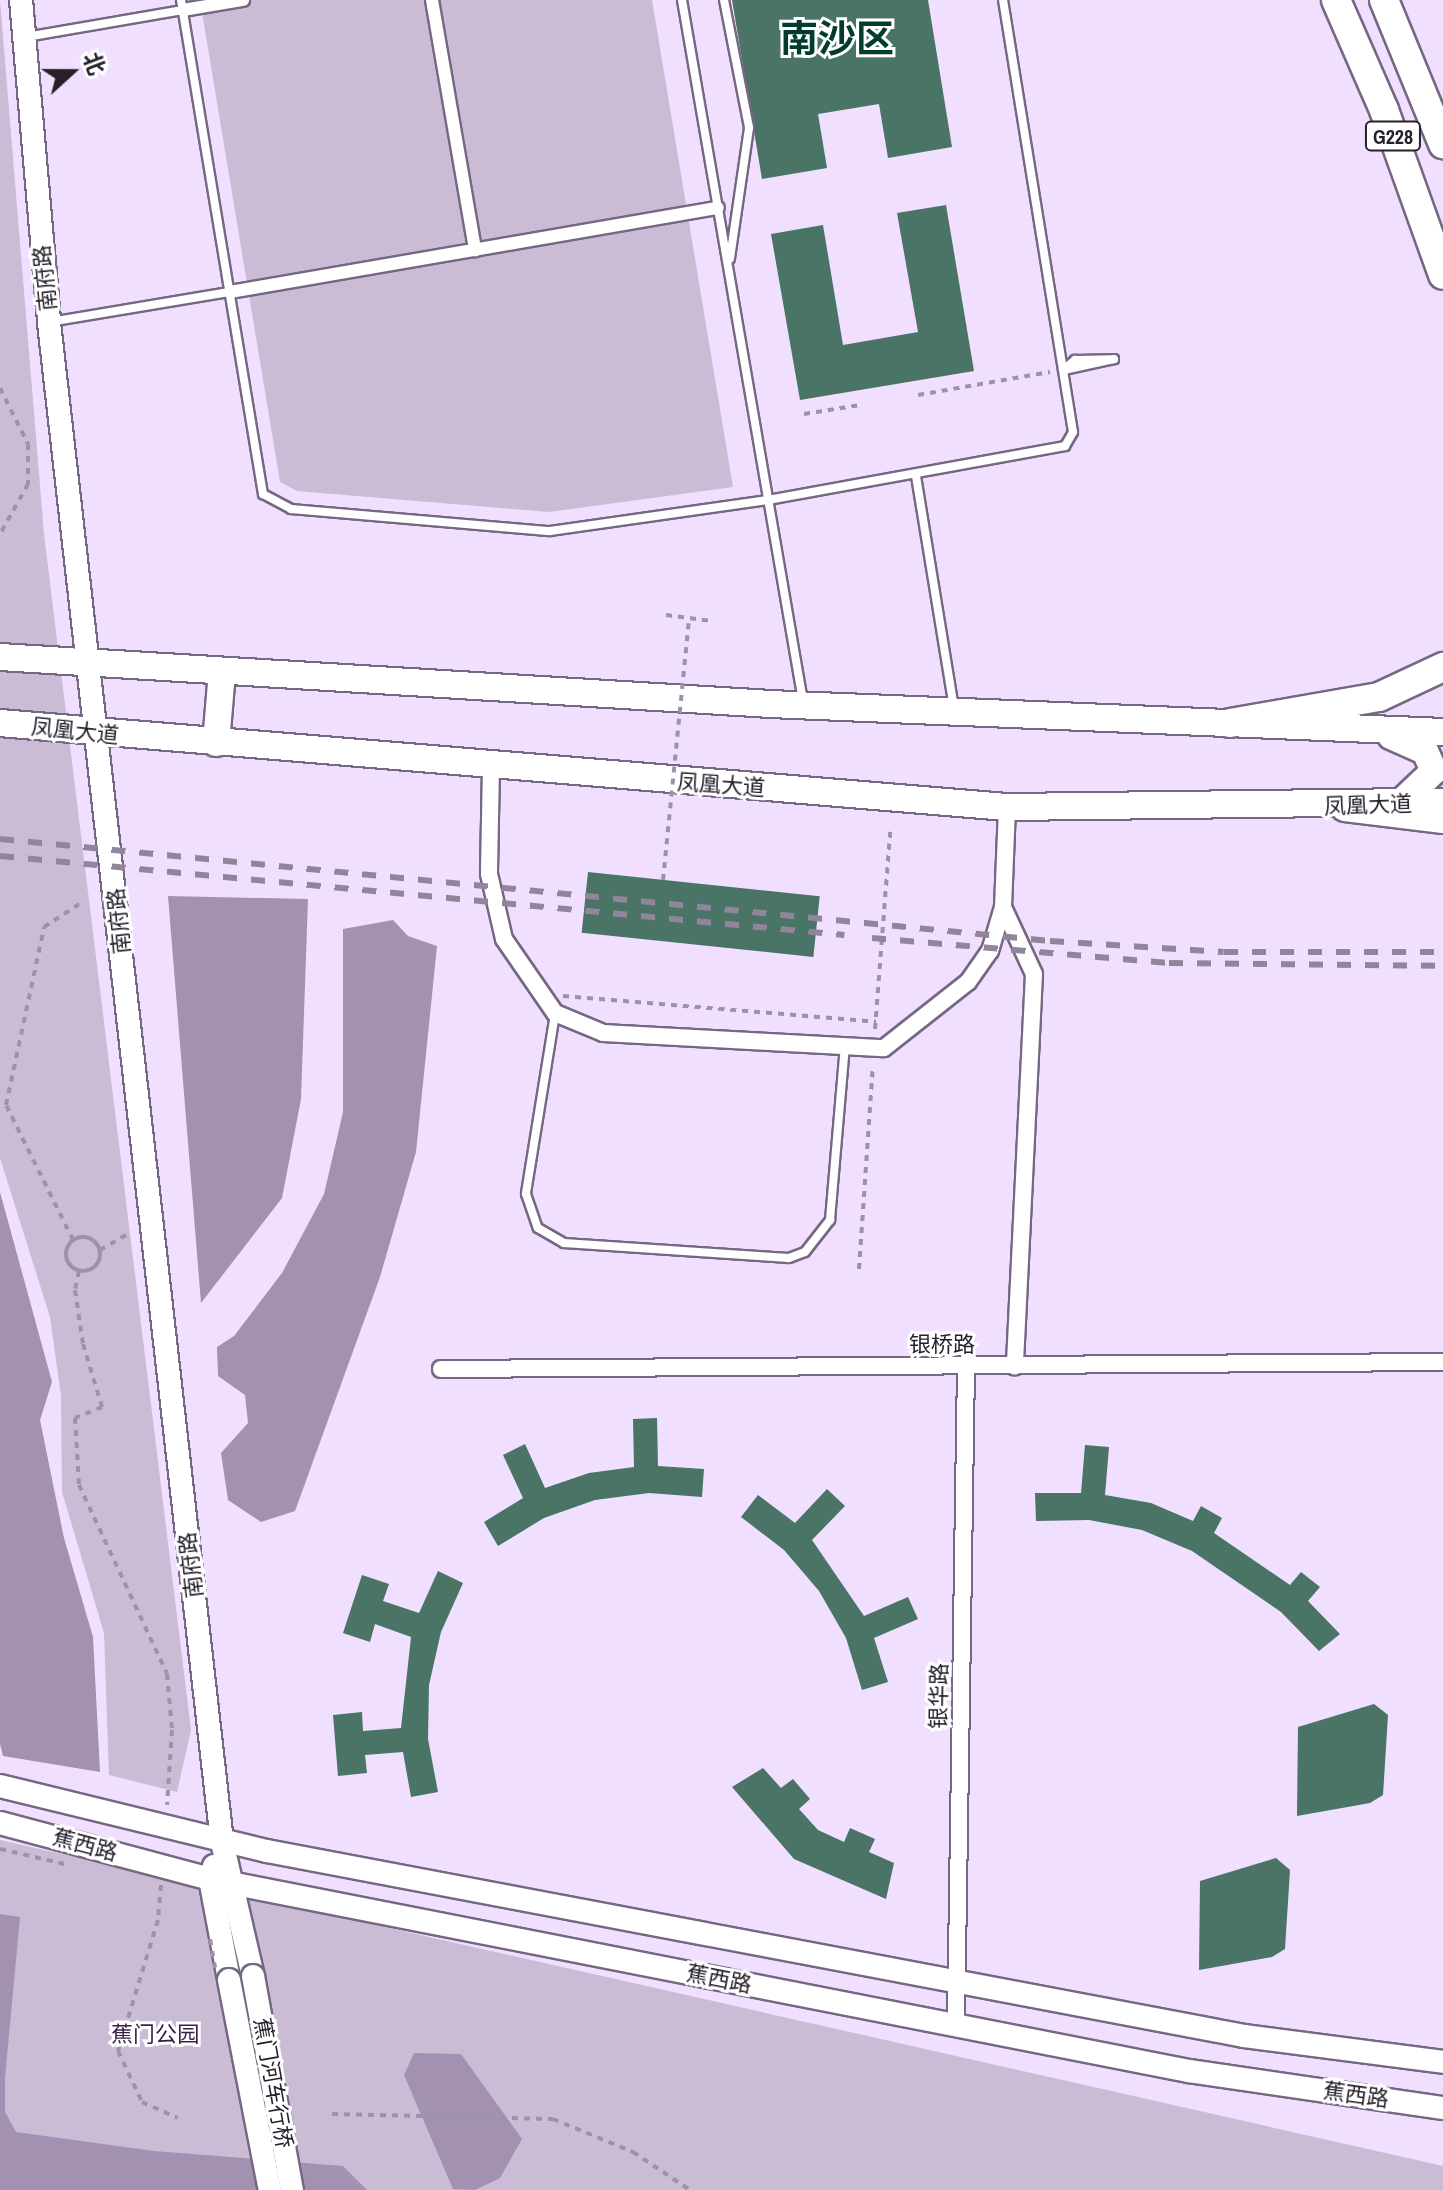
<!DOCTYPE html>
<meta charset="utf-8">
<style>
body{margin:0}
#map{position:relative;width:1443px;height:2190px;overflow:hidden;background:#f0dfff;font-family:"Archivo Narrow","Noto Sans SC",sans-serif}
div>[style]{position:absolute}
.green>*{inset:0;background:#c9bcd4}
.water>*{inset:0;background:#a391b2}
.building>*{inset:0;background:#497466;transform-origin:0 0}
.path>*{height:4px;margin-top:-2px;transform-origin:0;background:repeating-linear-gradient(90deg,#9e91a9 0 6px,transparent 0 12px)}
.path>.ring{margin:-2px;padding:0;box-sizing:content-box;background:none;border:4px solid #9e91a9;border-radius:50%}
.roads{filter:drop-shadow(2px 0 #766782) drop-shadow(-2px 0 #766782) drop-shadow(0 2px #766782) drop-shadow(0 -2px #766782)}
.service>*{height:8px;margin:-4px;padding:0 4px;transform-origin:4px;border-radius:4px;background:#fff}
.pedestrian>*{height:12px;margin:-6px;padding:0 6px;transform-origin:6px;border-radius:6px;background:#fff}
.minor>*{height:16px;margin:-8px;padding:0 8px;transform-origin:8px;border-radius:8px;background:#fff}
.tertiary>*{height:22px;margin:-11px;padding:0 11px;transform-origin:11px;border-radius:11px;background:#fff}
.primary>*{height:26px;margin:-13px;padding:0 13px;transform-origin:13px;border-radius:13px;background:#fff}
.trunk>*{height:28px;margin:-14px;padding:0 14px;transform-origin:14px;border-radius:14px;background:#fff}
.rail>*{height:6px;margin-top:-3px;transform-origin:0;background:repeating-linear-gradient(90deg,#91859b 0 14px,transparent 0 28px)}
.path-bridge>*{height:4px;margin-top:-2px;transform-origin:0;background:repeating-linear-gradient(90deg,#9e91a9 0 6px,transparent 0 12px)}
.bridges{filter:drop-shadow(2px 0 #766782) drop-shadow(-2px 0 #766782) drop-shadow(0 2px #766782) drop-shadow(0 -2px #766782)}
.tertiary-bridge>*{height:22px;margin:-11px;padding:0 11px;transform-origin:11px;border-radius:11px;background:#fff}
span{translate:-50% -50%;white-space:nowrap;text-align:center;line-height:1.15;-webkit-text-stroke:6px #fff;paint-order:stroke}
.shield-label span{padding:2px 6px;background:#fff;border:2px solid;border-radius:6px;-webkit-text-stroke-width:0}
.shield-label{font-size:20px;color:#26202b;font-weight:700}
.street-label{font-size:22px;color:#26202b}
.park-label{font-size:22px;color:#381d4a}
.town-label{font-size:38px;color:#033b2e;font-weight:700}
.north{position:absolute;left:32px;top:32px;width:80px;height:80px;-webkit-text-stroke:6px #fff;paint-order:stroke;rotate:69deg;font-size:22px;font-weight:700;line-height:32px;text-align:center;color:#26202b}
.north::after{content:'';display:block;margin:auto;width:28px;height:36px;background:#26202b;clip-path:polygon(50% 0,100% 100%,50% 72%,0 100%)}
</style>
<div id="map">
<div class="green">
<i style="clip-path:polygon(0 0,44px 534px,191px 1730px,177px 1792px,109px 1775px,104px 1633px,62px 1492px,61px 1396px,50px 1317px,0 1158px)"></i>
<i style="clip-path:polygon(200px 0,652px 0,733px 487px,549px 512px,297px 491px,280px 482px)"></i>
<i style="clip-path:polygon(0 1840px,1443px 2166px,1443px 2190px,0 2190px)"></i>
</div>
<div class="water">
<i style="clip-path:polygon(168px 896px,308px 899px,301px 1099px,282px 1198px,201px 1303px)"></i>
<i style="clip-path:polygon(393px 920px,408px 936px,437px 946px,416px 1152px,380px 1277px,295px 1511px,261px 1522px,228px 1500px,221px 1453px,248px 1423px,245px 1395px,218px 1376px,217px 1347px,234px 1336px,282px 1273px,324px 1194px,343px 1112px,343px 929px)"></i>
<i style="clip-path:polygon(0 1192px,52px 1382px,40px 1420px,64px 1538px,93px 1637px,100px 1772px,3px 1756px,0 1744px)"></i>
<i style="clip-path:polygon(0 1914px,20px 1917px,5px 2078px,5px 2112px,16px 2132px,154px 2151px,343px 2166px,367px 2190px,0 2190px)"></i>
<i style="clip-path:polygon(414px 2053px,461px 2054px,522px 2139px,500px 2178px,475px 2190px,453px 2189px,404px 2075px)"></i>
</div>
<div class="building">
<i style="clip-path:polygon(732px 0,928px 0,952px 147px,888px 158px,879px 104px,818px 114px,827px 168px,762px 179px)"></i>
<i style="clip-path:polygon(946px 205px,974px 371px,800px 400px,771px 234px,823px 225px,843px 345px,918px 332px,897px 213px)"></i>
<i style="left:588px;top:872px;width:233px;height:61px;rotate:6deg"></i>
<i style="clip-path:polygon(657px 1418px,658px 1466px,704px 1469px,702px 1497px,649px 1493px,595px 1500px,544px 1518px,498px 1546px,484px 1522px,523px 1498px,503px 1455px,525px 1444px,545px 1488px,589px 1473px,634px 1467px,633px 1419px)"></i>
<i style="clip-path:polygon(1085px 1445px,1109px 1447px,1105px 1495px,1151px 1503px,1193px 1521px,1201px 1506px,1222px 1518px,1214px 1533px,1290px 1585px,1301px 1572px,1320px 1587px,1308px 1601px,1340px 1634px,1319px 1651px,1281px 1612px,1192px 1551px,1142px 1530px,1089px 1520px,1036px 1521px,1035px 1493px,1081px 1493px)"></i>
<i style="clip-path:polygon(827px 1489px,845px 1506px,812px 1540px,864px 1616px,908px 1597px,918px 1619px,874px 1638px,888px 1682px,862px 1690px,846px 1638px,819px 1591px,784px 1550px,741px 1517px,758px 1495px,795px 1523px)"></i>
<i style="clip-path:polygon(438px 1571px,463px 1583px,441px 1632px,429px 1685px,428px 1739px,438px 1792px,411px 1797px,403px 1752px,365px 1755px,367px 1773px,338px 1776px,333px 1715px,362px 1712px,363px 1731px,401px 1728px,411px 1637px,375px 1624px,370px 1642px,343px 1633px,362px 1575px,389px 1584px,383px 1601px,419px 1613px)"></i>
<i style="clip-path:polygon(1374px 1704px,1388px 1715px,1383px 1795px,1370px 1803px,1297px 1816px,1298px 1727px)"></i>
<i style="clip-path:polygon(763px 1768px,781px 1788px,793px 1779px,810px 1799px,799px 1809px,818px 1830px,844px 1842px,850px 1828px,875px 1839px,869px 1852px,894px 1863px,886px 1899px,794px 1859px,732px 1787px)"></i>
<i style="clip-path:polygon(1276px 1858px,1290px 1870px,1285px 1949px,1272px 1957px,1199px 1970px,1200px 1881px)"></i>
</div>
<div class="path">
<i style="left:0;top:388px;width:63px;rotate:63.4deg"></i>
<i style="left:28px;top:444px;width:40px;rotate:90deg"></i>
<i style="left:28px;top:484px;width:57px;rotate:119.2deg"></i>
<i style="left:918px;top:395px;width:134px;rotate:-9.9deg"></i>
<i style="left:804px;top:414px;width:57px;rotate:-9.1deg"></i>
<i style="left:666px;top:615px;width:46px;rotate:7.4deg"></i>
<i style="left:563px;top:996px;width:314px;rotate:4.7deg"></i>
<i style="left:875px;top:1029px;width:198px;rotate:-85.6deg"></i>
<i class="ring" style="left:66px;top:1237px;width:30px;height:30px"></i>
<i style="left:73px;top:1240px;width:151px;rotate:-116.4deg"></i>
<i style="left:6px;top:1105px;width:182px;rotate:-77.9deg"></i>
<i style="left:44px;top:927px;width:44px;rotate:-33deg"></i>
<i style="left:100px;top:1250px;width:34px;rotate:-30deg"></i>
<i style="left:859px;top:1269px;width:203px;rotate:-86.1deg"></i>
<i style="left:79px;top:1271px;width:19px;rotate:102deg"></i>
<i style="left:75px;top:1290px;width:55px;rotate:81.6deg"></i>
<i style="left:83px;top:1344px;width:66px;rotate:73.2deg"></i>
<i style="left:102px;top:1407px;width:29px;rotate:158deg"></i>
<i style="left:75px;top:1418px;width:67px;rotate:86.6deg"></i>
<i style="left:79px;top:1485px;width:208px;rotate:65deg"></i>
<i style="left:167px;top:1674px;width:56px;rotate:84.9deg"></i>
<i style="left:172px;top:1730px;width:75px;rotate:93.8deg"></i>
<i style="left:0;top:1849px;width:66px;rotate:13.2deg"></i>
<i style="left:161px;top:1885px;width:35px;rotate:95deg"></i>
<i style="left:158px;top:1920px;width:137px;rotate:107deg"></i>
<i style="left:118px;top:2051px;width:56px;rotate:64.8deg"></i>
<i style="left:142px;top:2102px;width:39px;rotate:24deg"></i>
<i style="left:332px;top:2114px;width:221px;rotate:1.3deg"></i>
<i style="left:553px;top:2119px;width:87px;rotate:22.4deg"></i>
<i style="left:633px;top:2152px;width:69px;rotate:33.7deg"></i>
</div>
<div class="roads">
<div class="service">
<i style="left:181px;top:0;width:501px;rotate:80.58deg"></i>
<i style="left:263px;top:494px;width:32px;rotate:28deg"></i>
<i style="left:291px;top:509px;width:260px;rotate:4.9deg"></i>
<i style="left:550px;top:531px;width:220px;rotate:-8.1deg"></i>
<i style="left:768px;top:500px;width:302px;rotate:-10.3deg"></i>
<i style="left:1065px;top:446px;width:16px;rotate:-60deg"></i>
<i style="left:1073px;top:432px;width:438px;rotate:-99.2deg"></i>
<i style="left:682px;top:0;width:711px;rotate:80.21deg"></i>
<i style="left:724px;top:0;width:130px;rotate:78.9deg"></i>
<i style="left:749px;top:128px;width:132px;rotate:98.3deg"></i>
<i style="left:26px;top:37px;width:159px;rotate:-9.8deg"></i>
<i style="left:50px;top:322px;width:182px;rotate:-9.5deg"></i>
<i style="left:1063px;top:370px;width:16px;rotate:-40deg"></i>
<i style="left:1075px;top:360px;width:39px;rotate:-1deg"></i>
<i style="left:1064px;top:370px;width:51px;rotate:-12.4deg"></i>
<i style="left:916px;top:476px;width:234px;rotate:80.7deg"></i>
<i style="left:555px;top:1014px;width:182px;rotate:99.2deg"></i>
<i style="left:526px;top:1194px;width:36px;rotate:71deg"></i>
<i style="left:538px;top:1228px;width:30px;rotate:30deg"></i>
<i style="left:564px;top:1243px;width:225px;rotate:3.8deg"></i>
<i style="left:789px;top:1258px;width:17px;rotate:-21deg"></i>
<i style="left:805px;top:1252px;width:41px;rotate:-52deg"></i>
<i style="left:830px;top:1220px;width:175px;rotate:-85.1deg"></i>
</div>
<div class="pedestrian">
<i style="left:432px;top:0;width:254px;rotate:80.2deg"></i>
<i style="left:183px;top:10px;width:61px;rotate:-9.5deg"></i>
<i style="left:230px;top:292px;width:495px;rotate:-9.8deg"></i>
</div>
<div class="minor">
<i style="left:491px;top:767px;width:107px;rotate:91.1deg"></i>
<i style="left:489px;top:874px;width:67px;rotate:77deg"></i>
<i style="left:504px;top:939px;width:90px;rotate:55.4deg"></i>
<i style="left:555px;top:1013px;width:52px;rotate:22.6deg"></i>
<i style="left:603px;top:1033px;width:281px;rotate:3.1deg"></i>
<i style="left:884px;top:1048px;width:107px;rotate:-38.2deg"></i>
<i style="left:968px;top:982px;width:38px;rotate:-55deg"></i>
<i style="left:990px;top:951px;width:46px;rotate:-73.5deg"></i>
<i style="left:1003px;top:907px;width:100px;rotate:-87.7deg"></i>
<i style="left:1003px;top:907px;width:74px;rotate:65.2deg"></i>
<i style="left:1034px;top:974px;width:393px;rotate:92.8deg"></i>
<i style="left:441px;top:1369px;width:1002px;rotate:-0.4deg"></i>
<i style="left:956px;top:2025px;width:658px;rotate:-89.13deg"></i>
</div>
<div class="tertiary">
<i style="left:21px;top:0;width:324px;rotate:85deg"></i>
<i style="left:49px;top:323px;width:1529px;rotate:83.5deg"></i>
<i style="left:222px;top:1842px;width:138px;rotate:77deg"></i>
<i style="left:0;top:1786px;width:275px;rotate:13.7deg"></i>
<i style="left:267px;top:1851px;width:994px;rotate:10.72deg"></i>
<i style="left:1244px;top:2036px;width:201px;rotate:7.4deg"></i>
<i style="left:0;top:1823px;width:217px;rotate:14.9deg"></i>
<i style="left:210px;top:1879px;width:998px;rotate:11.1deg"></i>
<i style="left:1189px;top:2071px;width:257px;rotate:8.3deg"></i>
<i style="left:214px;top:1866px;width:14px;rotate:107deg"></i>
<i style="left:210px;top:1879px;width:103px;rotate:79.3deg"></i>
</div>
<div class="primary">
<i style="left:0;top:657px;width:771px;rotate:3.49deg"></i>
<i style="left:770px;top:704px;width:674px;rotate:2.38deg"></i>
<i style="left:0;top:723px;width:1010px;rotate:4.77deg"></i>
<i style="left:1007px;top:807px;width:436px;rotate:-0.7deg"></i>
<i style="left:1391px;top:736px;width:37px;rotate:24deg"></i>
<i style="left:1425px;top:751px;width:22px;rotate:66deg"></i>
<i style="left:1434px;top:771px;width:48px;rotate:136.7deg"></i>
<i style="left:216px;top:743px;width:72px;rotate:-85.2deg"></i>
</div>
<div class="trunk">
<i style="left:1336px;top:0;width:120px;rotate:66.4deg"></i>
<i style="left:1384px;top:110px;width:175px;rotate:70.3deg"></i>
<i style="left:1384px;top:0;width:156px;rotate:67.7deg"></i>
<i style="left:1230px;top:723px;width:151px;rotate:-9.9deg"></i>
<i style="left:1379px;top:697px;width:71px;rotate:-25.1deg"></i>
<i style="left:1345px;top:807px;width:99px;rotate:7deg"></i>
</div>
</div>
<div class="rail">
<i style="left:0;top:839px;width:1055px;rotate:5.55deg"></i>
<i style="left:1050px;top:941px;width:174px;rotate:3.6deg"></i>
<i style="left:1224px;top:952px;width:219px"></i>
<i style="left:0;top:856px;width:848px;rotate:5.35deg"></i>
<i style="left:872px;top:938px;width:298px;rotate:4.8deg"></i>
<i style="left:1169px;top:963px;width:274px;rotate:0.6deg"></i>
</div>
<div class="path-bridge">
<i style="left:663px;top:880px;width:263px;rotate:-84.3deg"></i>
<i style="left:210px;top:1939px;width:29px;rotate:80deg"></i>
</div>
<div class="bridges">
<div class="tertiary-bridge">
<i style="left:253px;top:1976px;width:218px;rotate:79.7deg"></i>
<i style="left:229px;top:1980px;width:214px;rotate:79deg"></i>
</div>
</div>
<div class="shield-label">
<span style="left:1393px;top:136px">G228</span>
</div>
<div class="street-label">
<span style="left:45px;top:278px;rotate:-96deg">南府路</span>
<span style="left:75px;top:731px;rotate:6deg">凤凰大道</span>
<span style="left:721px;top:785px;rotate:4deg">凤凰大道</span>
<span style="left:1368px;top:805px;rotate:-2deg">凤凰大道</span>
<span style="left:119px;top:921px;rotate:-96deg">南府路</span>
<span style="left:942px;top:1345px">银桥路</span>
<span style="left:191px;top:1565px;rotate:-97deg">南府路</span>
<span style="left:939px;top:1696px;rotate:-89deg">银华路</span>
<span style="left:85px;top:1845px;rotate:15deg">蕉西路</span>
<span style="left:719px;top:1979px;rotate:11deg">蕉西路</span>
<span style="left:273px;top:2083px;rotate:80deg">蕉门河车行桥</span>
<span style="left:1356px;top:2095px;rotate:8deg">蕉西路</span>
</div>
<div class="park-label">
<span style="left:155px;top:2035px">蕉门公园</span>
</div>
<div class="town-label">
<span style="left:837px;top:39px">南沙区</span>
</div>
<div class="north">北</div>
</div>
